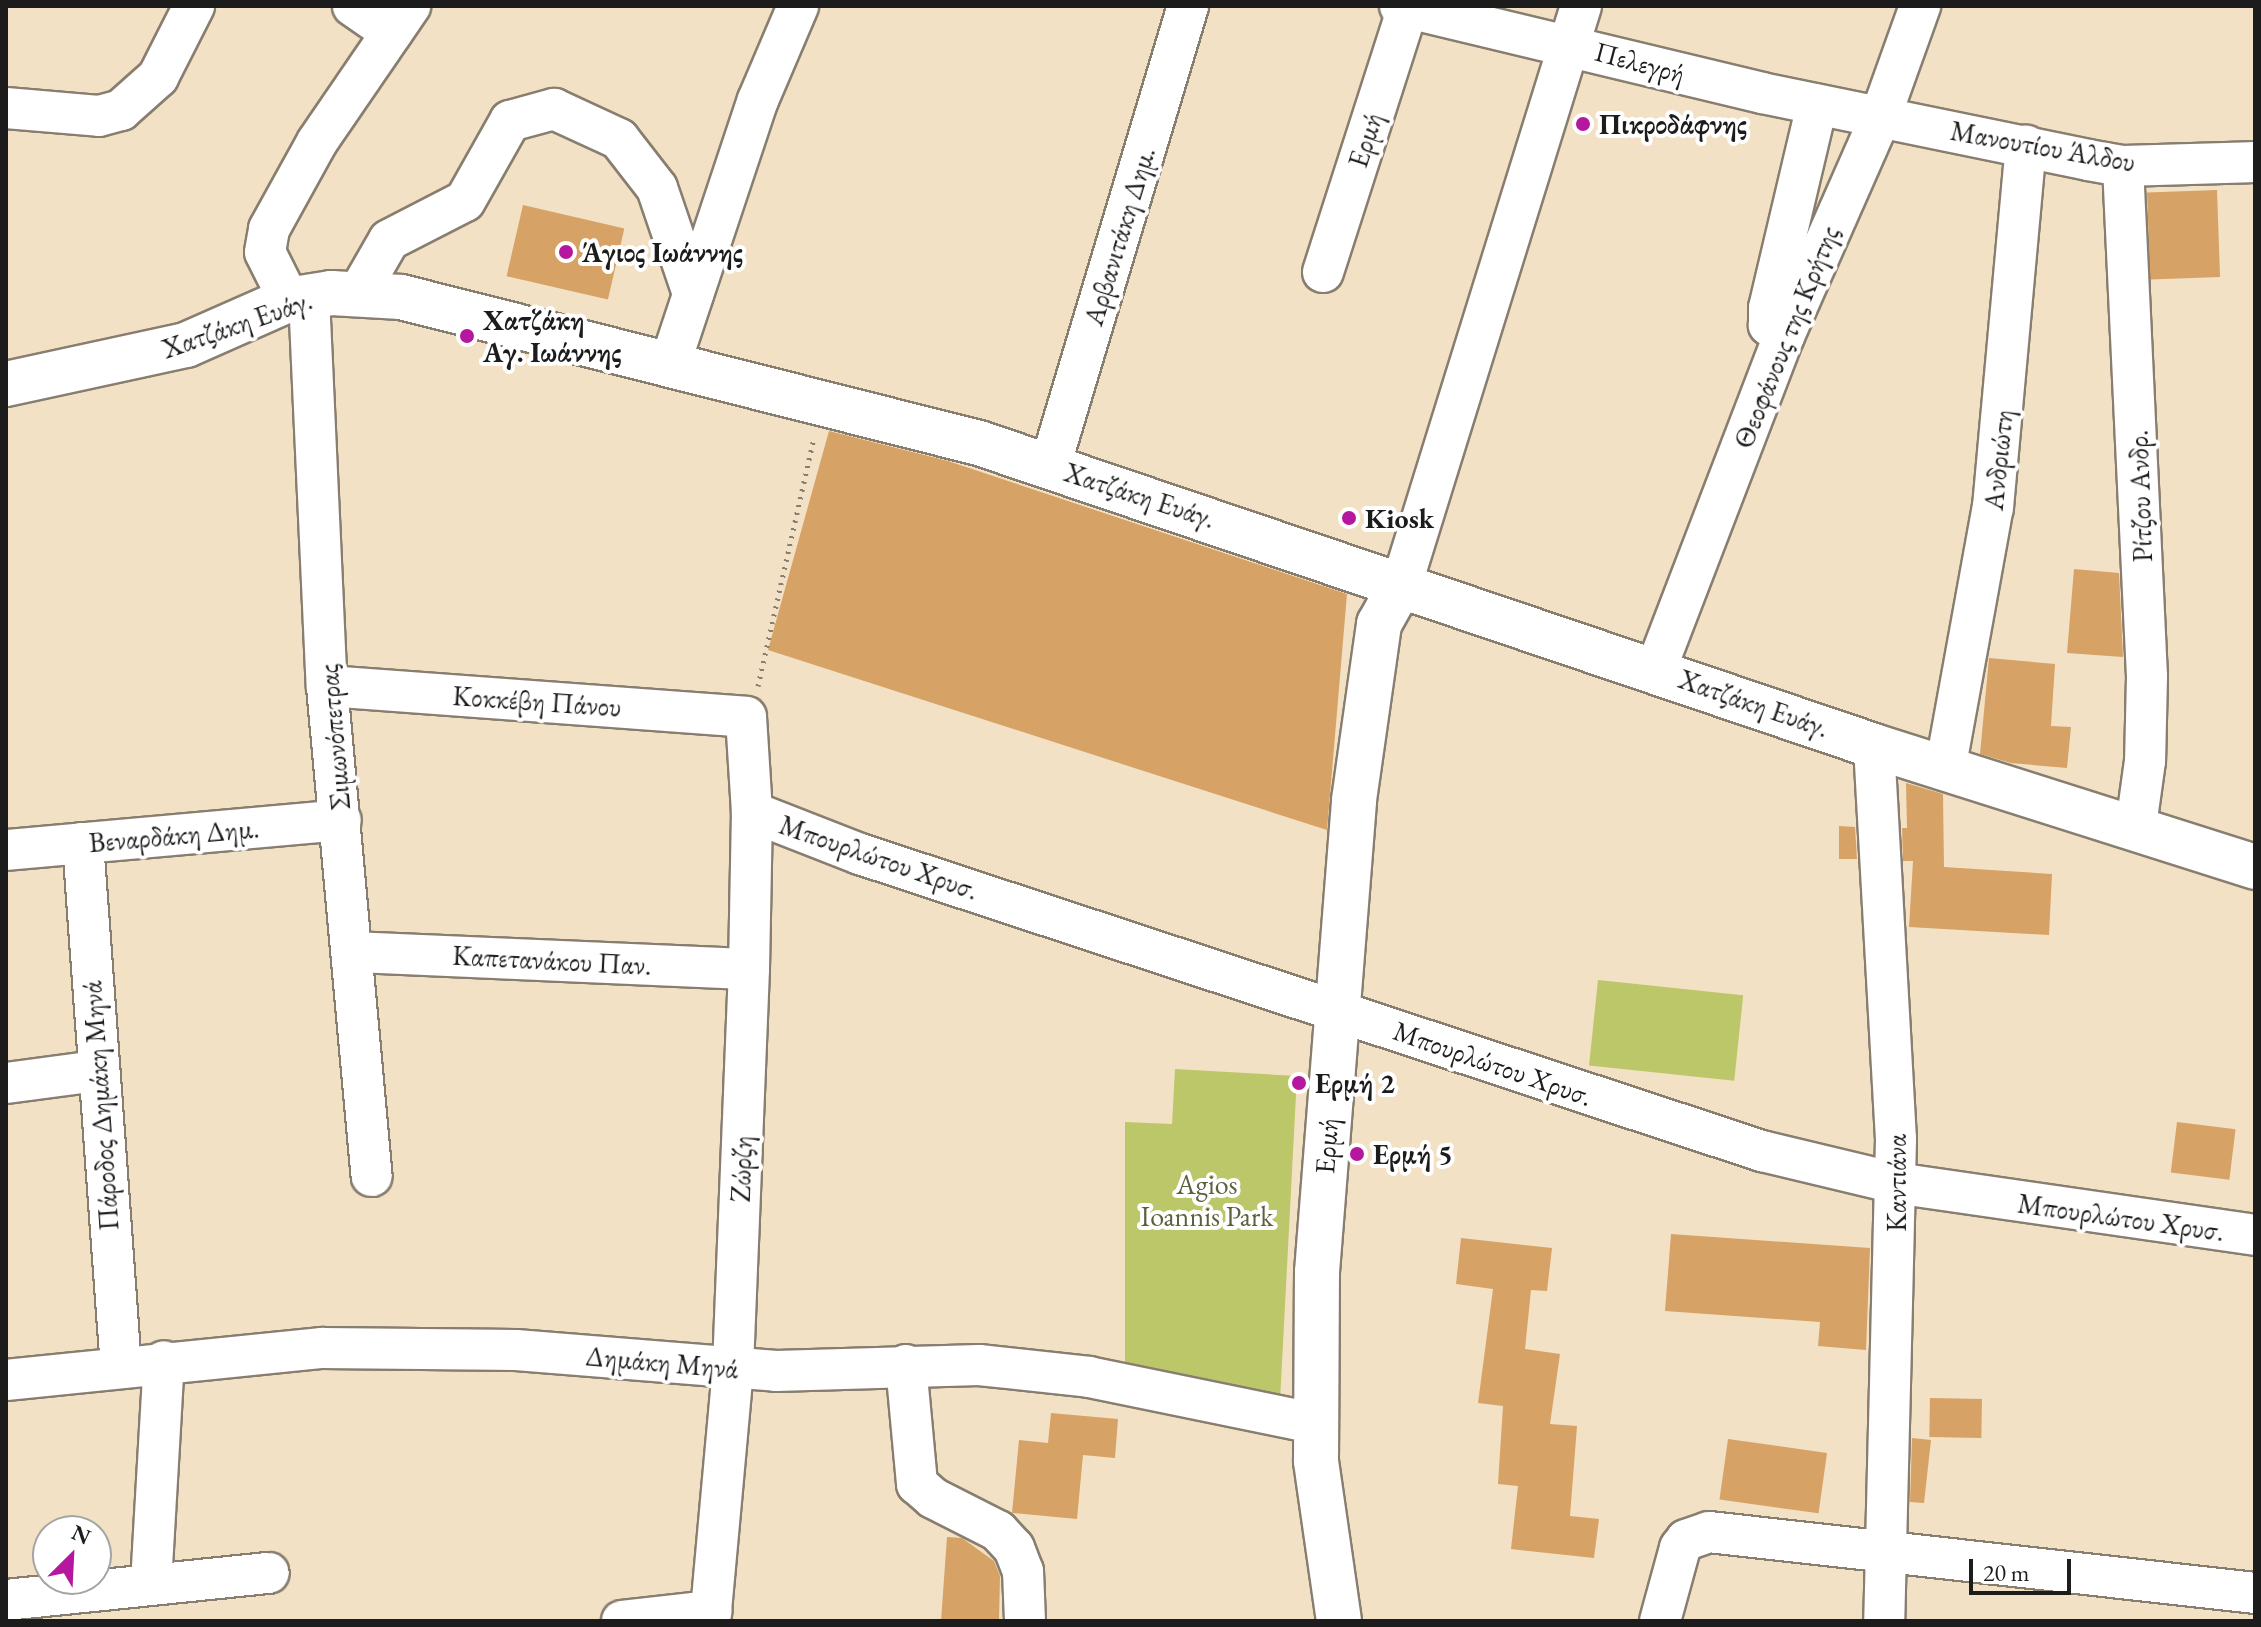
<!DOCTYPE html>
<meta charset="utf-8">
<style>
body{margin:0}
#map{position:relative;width:2261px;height:1627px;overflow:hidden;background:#f3e1c5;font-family:"EB Garamond",serif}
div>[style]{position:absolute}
.green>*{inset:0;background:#bbc769;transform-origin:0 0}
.building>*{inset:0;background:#d6a265;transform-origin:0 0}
.path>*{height:5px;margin-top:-2.5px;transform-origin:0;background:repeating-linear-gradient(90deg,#887e70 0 2px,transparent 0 8px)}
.roads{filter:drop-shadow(2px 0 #887e70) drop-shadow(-2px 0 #887e70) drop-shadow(0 2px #887e70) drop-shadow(0 -2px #887e70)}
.minor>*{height:40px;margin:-20px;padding:0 20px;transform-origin:20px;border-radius:20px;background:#fff}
.tertiary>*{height:44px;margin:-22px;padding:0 22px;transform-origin:22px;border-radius:22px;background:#fff}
.dots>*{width:22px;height:22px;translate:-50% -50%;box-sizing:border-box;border:4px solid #fff;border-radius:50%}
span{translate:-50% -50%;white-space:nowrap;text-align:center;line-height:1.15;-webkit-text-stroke:8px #fff;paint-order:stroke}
.street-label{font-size:28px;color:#1c1c1c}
.poi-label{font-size:28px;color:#1c1c1c;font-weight:700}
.left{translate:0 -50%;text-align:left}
.park-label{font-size:28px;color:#5c603b}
.frame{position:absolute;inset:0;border:8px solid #1c1c1c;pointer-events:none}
.north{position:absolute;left:32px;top:1515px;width:80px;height:80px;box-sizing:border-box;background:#fff;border:2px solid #a4a4a4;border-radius:50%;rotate:24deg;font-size:22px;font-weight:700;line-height:32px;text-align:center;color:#1c1c1c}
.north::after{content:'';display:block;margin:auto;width:28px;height:36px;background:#b5179e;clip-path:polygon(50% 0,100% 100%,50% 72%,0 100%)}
.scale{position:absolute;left:1969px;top:1559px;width:102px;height:36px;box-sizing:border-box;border:4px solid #1c1c1c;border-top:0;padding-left:10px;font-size:24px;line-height:28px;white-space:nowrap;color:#1c1c1c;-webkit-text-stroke:6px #fff;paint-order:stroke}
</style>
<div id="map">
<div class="green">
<i style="left:1598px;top:980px;width:146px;height:86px;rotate:6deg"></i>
<i style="clip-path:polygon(1175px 1069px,1297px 1076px,1280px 1401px,1125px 1366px,1125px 1122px,1172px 1124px)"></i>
</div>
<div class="building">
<i style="left:2217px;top:190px;width:87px;height:70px;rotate:88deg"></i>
<i style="left:523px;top:205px;width:104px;height:73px;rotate:13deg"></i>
<i style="clip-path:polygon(829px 431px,948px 461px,1347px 594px,1327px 830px,768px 650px)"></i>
<i style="clip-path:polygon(2074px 569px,2119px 573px,2123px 657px,2067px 653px)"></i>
<i style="clip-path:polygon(1989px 658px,2055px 664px,2051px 726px,2071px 727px,2067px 768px,2011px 763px,1980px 754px)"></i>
<i style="clip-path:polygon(1906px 783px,1943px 794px,1944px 867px,2052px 874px,2049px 935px,1909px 927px,1913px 861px,1903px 861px,1902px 828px,1907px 828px)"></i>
<i style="clip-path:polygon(1839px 826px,1855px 827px,1857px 859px,1839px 859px)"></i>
<i style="left:2177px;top:1122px;width:59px;height:51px;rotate:7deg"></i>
<i style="clip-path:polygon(1671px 1234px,1870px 1248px,1866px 1350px,1818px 1346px,1820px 1322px,1665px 1311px)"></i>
<i style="clip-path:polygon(1461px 1238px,1552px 1248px,1547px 1291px,1531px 1290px,1525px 1349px,1560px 1354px,1550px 1424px,1577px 1426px,1570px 1516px,1599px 1519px,1594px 1558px,1511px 1549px,1518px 1486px,1498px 1484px,1503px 1406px,1478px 1403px,1493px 1289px,1456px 1284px)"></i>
<i style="left:1930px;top:1398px;width:52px;height:39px;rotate:1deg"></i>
<i style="clip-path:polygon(1051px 1413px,1118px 1419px,1115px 1458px,1083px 1455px,1077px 1519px,1012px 1513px,1019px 1440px,1048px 1443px)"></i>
<i style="clip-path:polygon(1912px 1438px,1931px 1440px,1924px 1503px,1910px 1502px)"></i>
<i style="left:1728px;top:1439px;width:100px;height:61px;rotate:8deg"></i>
<i style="clip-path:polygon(947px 1537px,962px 1538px,994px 1561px,1000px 1576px,999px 1621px,941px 1621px)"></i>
</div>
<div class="path">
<i style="left:758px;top:686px;width:254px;rotate:-77.3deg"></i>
</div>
<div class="roads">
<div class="minor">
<i style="left:353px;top:6px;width:47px;rotate:34.7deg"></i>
<i style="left:1400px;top:6px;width:372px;rotate:13.5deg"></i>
<i style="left:1762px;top:93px;width:333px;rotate:11.6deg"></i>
<i style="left:2088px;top:160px;width:36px;rotate:10deg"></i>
<i style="left:2123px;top:166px;width:132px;rotate:-1.7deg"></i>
<i style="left:6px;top:108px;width:93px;rotate:4.9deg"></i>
<i style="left:99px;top:116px;width:23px;rotate:-15deg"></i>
<i style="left:121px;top:110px;width:50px;rotate:-41.7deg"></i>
<i style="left:158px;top:77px;width:80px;rotate:-63.1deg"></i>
<i style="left:2123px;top:166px;width:511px;rotate:87.31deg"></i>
<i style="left:2147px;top:676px;width:85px;rotate:91.3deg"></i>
<i style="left:2145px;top:761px;width:66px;rotate:97.9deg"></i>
<i style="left:1323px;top:272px;width:277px;rotate:-72.2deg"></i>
<i style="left:358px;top:294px;width:62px;rotate:-60.1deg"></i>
<i style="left:389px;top:240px;width:85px;rotate:-27.2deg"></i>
<i style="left:465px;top:201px;width:92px;rotate:-60.6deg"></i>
<i style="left:510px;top:121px;width:46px;rotate:-15.3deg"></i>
<i style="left:554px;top:109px;width:72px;rotate:24.8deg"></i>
<i style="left:619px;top:139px;width:62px;rotate:52.2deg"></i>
<i style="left:657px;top:188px;width:112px;rotate:71.2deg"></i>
<i style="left:309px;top:297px;width:389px;rotate:87.4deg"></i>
<i style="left:327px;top:686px;width:492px;rotate:84.8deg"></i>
<i style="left:283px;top:303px;width:13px;rotate:-86deg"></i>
<i style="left:284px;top:290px;width:42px;rotate:-116.6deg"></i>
<i style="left:265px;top:252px;width:23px;rotate:-80deg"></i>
<i style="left:269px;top:229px;width:99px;rotate:-61.1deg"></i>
<i style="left:317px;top:142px;width:165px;rotate:-55.6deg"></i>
<i style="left:1784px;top:336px;width:19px;rotate:-144deg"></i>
<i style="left:1769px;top:325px;width:17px;rotate:-90deg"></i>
<i style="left:1769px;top:308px;width:209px;rotate:-76.7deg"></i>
<i style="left:671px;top:361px;width:275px;rotate:-71.6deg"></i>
<i style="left:758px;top:100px;width:102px;rotate:-66.9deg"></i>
<i style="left:1050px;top:466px;width:480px;rotate:-73.3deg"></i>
<i style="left:1402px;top:583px;width:604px;rotate:-72.76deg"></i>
<i style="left:1656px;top:669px;width:357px;rotate:-69deg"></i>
<i style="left:1784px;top:336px;width:238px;rotate:-66.2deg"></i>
<i style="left:1880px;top:118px;width:119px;rotate:-70.3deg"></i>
<i style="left:327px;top:686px;width:420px;rotate:4.2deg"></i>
<i style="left:746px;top:717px;width:95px;rotate:86.4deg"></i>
<i style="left:752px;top:812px;width:157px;rotate:91.1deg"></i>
<i style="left:749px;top:969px;width:400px;rotate:92.3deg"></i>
<i style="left:733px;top:1369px;width:253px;rotate:95.2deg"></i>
<i style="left:1874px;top:746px;width:394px;rotate:86.8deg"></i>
<i style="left:1896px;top:1139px;width:482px;rotate:91.4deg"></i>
<i style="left:1945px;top:770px;width:267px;rotate:-79.7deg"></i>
<i style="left:1993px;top:507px;width:363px;rotate:-84.8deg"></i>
<i style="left:752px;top:812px;width:116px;rotate:21.3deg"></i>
<i style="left:860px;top:854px;width:950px;rotate:18.23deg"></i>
<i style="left:1762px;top:1151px;width:137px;rotate:13.5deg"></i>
<i style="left:1895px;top:1183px;width:364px;rotate:8.2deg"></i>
<i style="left:83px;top:843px;width:526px;rotate:85.86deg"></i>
<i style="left:6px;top:850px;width:336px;rotate:-5.1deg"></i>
<i style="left:354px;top:952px;width:395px;rotate:2.5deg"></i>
<i style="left:6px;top:1083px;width:91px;rotate:-7.6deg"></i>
<i style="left:906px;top:1365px;width:120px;rotate:84.7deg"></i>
<i style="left:917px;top:1484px;width:21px;rotate:41deg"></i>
<i style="left:933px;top:1498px;width:73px;rotate:26.9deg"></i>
<i style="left:998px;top:1531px;width:23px;rotate:47deg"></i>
<i style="left:1014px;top:1548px;width:25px;rotate:69deg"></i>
<i style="left:1023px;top:1571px;width:50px;rotate:87.7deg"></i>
<i style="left:6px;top:1380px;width:318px;rotate:-5.8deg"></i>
<i style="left:322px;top:1348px;width:194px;rotate:0.6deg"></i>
<i style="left:516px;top:1350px;width:261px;rotate:4.6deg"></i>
<i style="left:776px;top:1371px;width:203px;rotate:-1.7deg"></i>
<i style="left:979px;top:1365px;width:111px;rotate:6.2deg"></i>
<i style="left:1089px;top:1377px;width:230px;rotate:11.6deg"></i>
<i style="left:151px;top:1584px;width:223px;rotate:-86.7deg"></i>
<i style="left:6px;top:1600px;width:264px;rotate:-5.9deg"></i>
<i style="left:622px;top:1621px;width:90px;rotate:-6.4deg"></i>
<i style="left:1660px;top:1621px;width:76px;rotate:-74.7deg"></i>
<i style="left:1680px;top:1548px;width:10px;rotate:-53deg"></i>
<i style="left:1686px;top:1540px;width:24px;rotate:-19deg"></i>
<i style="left:1709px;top:1532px;width:549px;rotate:6.37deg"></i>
</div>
<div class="tertiary">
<i style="left:6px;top:384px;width:184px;rotate:-12.2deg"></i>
<i style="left:186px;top:345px;width:111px;rotate:-23.8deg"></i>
<i style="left:288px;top:300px;width:44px;rotate:-9.2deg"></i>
<i style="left:331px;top:293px;width:70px;rotate:3.3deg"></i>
<i style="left:401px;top:297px;width:596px;rotate:14.18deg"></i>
<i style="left:979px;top:443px;width:945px;rotate:18.7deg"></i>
<i style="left:1874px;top:746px;width:400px;rotate:17.6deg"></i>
<i style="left:1339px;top:1621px;width:162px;rotate:-98.2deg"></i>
<i style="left:1316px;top:1461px;width:189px;rotate:-89.7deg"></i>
<i style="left:1317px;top:1272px;width:473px;rotate:-85.5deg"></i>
<i style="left:1354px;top:800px;width:178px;rotate:-81.9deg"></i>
<i style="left:1379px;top:624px;width:47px;rotate:-60.7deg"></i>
</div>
</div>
<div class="dots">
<i style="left:1583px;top:124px;background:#b5179e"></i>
<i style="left:566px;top:252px;background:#b5179e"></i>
<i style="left:467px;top:336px;background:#b5179e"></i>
<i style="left:1349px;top:518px;background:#b5179e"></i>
<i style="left:1299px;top:1083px;background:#b5179e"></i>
<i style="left:1357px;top:1154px;background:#b5179e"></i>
</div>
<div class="street-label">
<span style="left:1640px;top:62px;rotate:15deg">Πελεγρή</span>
<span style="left:1365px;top:140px;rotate:-72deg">Ερμή</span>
<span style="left:2043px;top:146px;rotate:10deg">Μανουτίου Άλδου</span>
<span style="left:1119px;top:236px;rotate:-73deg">Αρβανιτάκη Δημ.</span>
<span style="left:237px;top:324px;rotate:-19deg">Χατζάκη Ευάγ.</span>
<span style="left:1786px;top:337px;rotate:-68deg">Θεοφάνους της Κρήτης</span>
<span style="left:1998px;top:460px;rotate:-84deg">Ανδριώτη</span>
<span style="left:1140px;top:495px;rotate:18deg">Χατζάκη Ευάγ.</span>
<span style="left:2140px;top:496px;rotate:-92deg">Ρίτζου Ανδρ.</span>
<span style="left:537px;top:701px;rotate:4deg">Κοκκέβη Πάνου</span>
<span style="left:1754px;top:703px;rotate:19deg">Χατζάκη Ευάγ.</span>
<span style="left:334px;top:737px;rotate:-95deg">Σιμωνόπετρας</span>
<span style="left:174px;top:835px;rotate:-5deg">Βεναρδάκη Δημ.</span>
<span style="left:879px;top:857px;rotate:19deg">Μπουρλώτου Χρυσ.</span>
<span style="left:552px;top:960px;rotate:3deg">Καπετανάκου Παν.</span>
<span style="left:1493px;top:1063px;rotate:19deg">Μπουρλώτου Χρυσ.</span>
<span style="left:100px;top:1106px;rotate:-94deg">Πάροδος Δημάκη Μηνά</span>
<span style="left:1326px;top:1146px;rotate:-86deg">Ερμή</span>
<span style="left:741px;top:1169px;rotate:-88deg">Ζώρζη</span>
<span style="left:1896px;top:1183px;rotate:-90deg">Καντιάνα</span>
<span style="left:2121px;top:1217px;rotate:8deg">Μπουρλώτου Χρυσ.</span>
<span style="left:662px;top:1362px;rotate:5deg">Δημάκη Μηνά</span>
</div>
<div class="poi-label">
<span class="left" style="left:1599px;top:124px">Πικροδάφνης</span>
<span class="left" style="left:582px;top:252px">Άγιος Ιωάννης</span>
<span class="left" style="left:483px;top:336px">Χατζάκη<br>Αγ. Ιωάννης</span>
<span class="left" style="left:1365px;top:518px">Kiosk</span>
<span class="left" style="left:1315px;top:1083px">Ερμή 2</span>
<span class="left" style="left:1373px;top:1154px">Ερμή 5</span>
</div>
<div class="park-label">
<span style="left:1207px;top:1200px">Agios<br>Ioannis Park</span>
</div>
<div class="frame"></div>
<div class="north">N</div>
<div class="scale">20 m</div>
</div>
